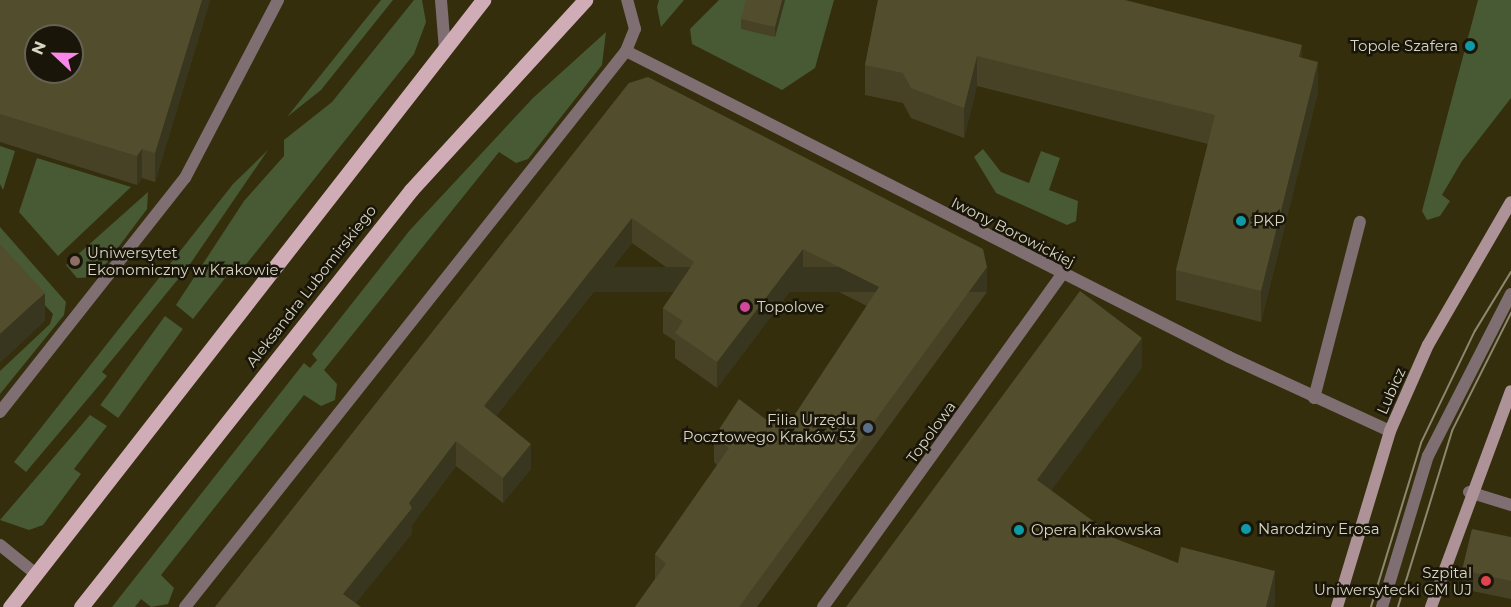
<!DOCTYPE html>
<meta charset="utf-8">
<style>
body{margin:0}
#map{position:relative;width:1511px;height:607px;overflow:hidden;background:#342e0d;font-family:Montserrat,sans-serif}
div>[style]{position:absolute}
.green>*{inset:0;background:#475a33;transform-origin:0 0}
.lane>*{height:12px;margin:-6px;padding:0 6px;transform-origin:6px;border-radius:6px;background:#7f6e72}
.street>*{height:12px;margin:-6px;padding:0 6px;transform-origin:6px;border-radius:6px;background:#7f6e72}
.secondary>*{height:12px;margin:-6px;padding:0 6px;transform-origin:6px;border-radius:6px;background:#ad9298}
.primary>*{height:15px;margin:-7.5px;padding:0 7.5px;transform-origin:7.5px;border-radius:7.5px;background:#d0adb6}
.tram>*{height:1.5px;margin:-0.75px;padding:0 0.75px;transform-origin:0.75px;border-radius:0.75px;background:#8c876e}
.wall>*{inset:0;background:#474226}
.shaded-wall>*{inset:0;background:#39361f;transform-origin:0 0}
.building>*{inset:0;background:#524d2c}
.dots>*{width:16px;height:16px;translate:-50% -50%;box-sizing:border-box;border:3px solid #191609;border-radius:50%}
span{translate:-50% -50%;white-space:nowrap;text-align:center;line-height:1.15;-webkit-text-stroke:5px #191609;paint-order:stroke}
.poi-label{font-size:15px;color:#d8d5c3}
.right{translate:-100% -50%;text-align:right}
.left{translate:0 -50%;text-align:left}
.street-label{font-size:15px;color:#d8d5c3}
.north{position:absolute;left:24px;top:24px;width:60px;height:60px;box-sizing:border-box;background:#191609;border:2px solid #656253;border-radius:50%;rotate:292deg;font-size:16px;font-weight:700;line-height:24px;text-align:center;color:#d8d5c3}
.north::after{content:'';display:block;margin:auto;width:21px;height:27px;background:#f987e9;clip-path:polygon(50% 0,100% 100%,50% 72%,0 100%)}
</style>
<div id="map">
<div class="green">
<i style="clip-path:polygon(381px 0,393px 0,321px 90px,287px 117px)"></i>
<i style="clip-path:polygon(414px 0,422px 0,426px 22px,414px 54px,240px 272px,233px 268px,193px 319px,176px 305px,244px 201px,284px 156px,284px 140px,332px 102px)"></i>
<i style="clip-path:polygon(659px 0,684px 0,661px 27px,657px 7px)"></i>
<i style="clip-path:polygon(719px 0,834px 0,815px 68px,782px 90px,692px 44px,690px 29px)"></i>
<i style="clip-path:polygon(1478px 0,1511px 0,1511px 98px,1462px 161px,1442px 195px,1450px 201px,1440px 216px,1427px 220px,1422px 211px)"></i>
<i style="clip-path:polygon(606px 32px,602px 65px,528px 159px,516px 163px,499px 152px,324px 370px,337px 384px,335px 400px,321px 406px,304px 395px,161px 575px,174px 588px,168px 604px,151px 607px,141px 599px,135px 607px,112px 607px,304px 363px,310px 368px,317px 360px,312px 354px,410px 230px,533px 98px)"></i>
<i style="clip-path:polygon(0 146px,15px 151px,3px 190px,0 184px)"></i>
<i style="clip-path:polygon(983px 149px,1001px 172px,1029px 183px,1041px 151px,1060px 158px,1049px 190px,1078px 201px,1076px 221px,1067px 225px,996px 193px,974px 157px)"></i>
<i style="clip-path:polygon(268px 150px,188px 267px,102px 372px,107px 376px,26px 472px,14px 462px,233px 184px)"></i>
<i style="clip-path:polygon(37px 158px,131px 187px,58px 256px,19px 212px)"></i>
<i style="clip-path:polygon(148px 192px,147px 209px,96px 277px,77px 278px,66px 265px)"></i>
<i style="clip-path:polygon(0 227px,66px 302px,64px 315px,0 394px,0 371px,50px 324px,53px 314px,0 257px)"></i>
<i style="left:165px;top:316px;width:22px;height:110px;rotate:36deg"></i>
<i style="clip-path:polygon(90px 415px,107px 426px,74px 469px,81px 474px,43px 525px,29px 530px,0 520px)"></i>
</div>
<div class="lane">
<i style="left:441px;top:0;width:50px;rotate:85.4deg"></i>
<i style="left:0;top:412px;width:298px;rotate:-51.7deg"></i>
<i style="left:185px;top:178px;width:201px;rotate:-62.4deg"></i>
<i style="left:0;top:545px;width:46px;rotate:38.9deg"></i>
<i style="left:1382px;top:607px;width:158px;rotate:-73.1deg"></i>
<i style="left:1428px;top:456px;width:182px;rotate:-62.9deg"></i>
</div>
<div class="street">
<i style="left:626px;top:51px;width:676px;rotate:26.91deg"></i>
<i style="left:1229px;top:357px;width:177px;rotate:24.7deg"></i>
<i style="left:1314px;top:398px;width:182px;rotate:-75.4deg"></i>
<i style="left:1469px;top:492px;width:44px;rotate:17.2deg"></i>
<i style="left:185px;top:607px;width:710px;rotate:-51.58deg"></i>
<i style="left:626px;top:51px;width:24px;rotate:-68deg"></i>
<i style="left:635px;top:29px;width:30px;rotate:-105deg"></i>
<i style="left:823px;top:607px;width:410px;rotate:-54.3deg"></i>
</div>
<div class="secondary">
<i style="left:1337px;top:607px;width:184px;rotate:-73.2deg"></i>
<i style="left:1390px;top:431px;width:94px;rotate:-66.2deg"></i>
<i style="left:1428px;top:345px;width:165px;rotate:-59.9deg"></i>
<i style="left:1431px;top:607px;width:230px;rotate:-69.7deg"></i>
</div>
<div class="primary">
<i style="left:10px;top:607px;width:770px;rotate:-52.07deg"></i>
<i style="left:81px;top:607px;width:532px;rotate:-51.64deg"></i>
<i style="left:411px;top:190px;width:258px;rotate:-47.5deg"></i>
</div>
<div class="tram">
<i style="left:1371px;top:607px;width:171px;rotate:-73deg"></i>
<i style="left:1421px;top:443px;width:124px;rotate:-64.3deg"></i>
<i style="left:1475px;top:331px;width:69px;rotate:-58.6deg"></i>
<i style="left:1398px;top:607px;width:184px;rotate:-72.9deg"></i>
<i style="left:1452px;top:431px;width:132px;rotate:-63.4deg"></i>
</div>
<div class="wall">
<i style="clip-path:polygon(0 0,210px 0,155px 182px,142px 178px,137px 185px,0 142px)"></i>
<i style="clip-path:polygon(785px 0,775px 37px,741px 29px,741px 19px)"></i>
<i style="clip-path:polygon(878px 0,1302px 58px,1318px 92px,1261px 322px,1176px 300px,1176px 270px,1208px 144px,977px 86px,964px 138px,911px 118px,903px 103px,865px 95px,865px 65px)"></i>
<i style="clip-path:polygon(629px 83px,987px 292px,757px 607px,635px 607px,655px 579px,655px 554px,717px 465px,714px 462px,714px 437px,768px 421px,792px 419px,867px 306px,803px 274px,717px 388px,675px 358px,675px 341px,663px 333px,663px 308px,683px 279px,632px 243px,496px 416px,531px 469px,503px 503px,456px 466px,412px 525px,412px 534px,215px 607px)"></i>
<i style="clip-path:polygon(1511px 537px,1511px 599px,1462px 589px,1462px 570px)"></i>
</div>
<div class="shaded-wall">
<i style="clip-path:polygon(202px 0,210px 0,155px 182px,155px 153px)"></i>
<i style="clip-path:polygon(782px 0,785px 0,775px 37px,775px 27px)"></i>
<i style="clip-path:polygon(1302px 45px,1302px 75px,1299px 57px)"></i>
<i style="clip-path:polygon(977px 56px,977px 86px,964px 138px,964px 108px)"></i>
<i style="clip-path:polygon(1318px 62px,1318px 92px,1261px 322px,1261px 291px)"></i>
<i style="clip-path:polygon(142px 149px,142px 178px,137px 185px,137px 156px)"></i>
<i style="clip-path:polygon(632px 218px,632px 243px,484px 431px,484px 406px)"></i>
<i style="clip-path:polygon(803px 249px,803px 274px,717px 388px,717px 362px)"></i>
<i style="left:987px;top:267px;width:25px;height:421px;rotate:90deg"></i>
<i style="clip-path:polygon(45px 293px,45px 321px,0 363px,0 334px)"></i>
<i style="clip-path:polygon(1142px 338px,1142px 368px,1037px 510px,1037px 480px)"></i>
<i style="clip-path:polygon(456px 441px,456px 466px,412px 525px,412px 534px,353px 607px,343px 594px,409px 503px)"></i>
<i style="clip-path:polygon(531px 444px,531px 469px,503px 503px,503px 478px)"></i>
<i style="clip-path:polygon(1275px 571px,1275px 602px,1274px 607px,1266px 607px)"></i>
</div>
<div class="building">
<i style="clip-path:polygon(evenodd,0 0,202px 0,155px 153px,142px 149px,137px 156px,0 114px,0 0,36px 36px,72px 36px,72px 72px,36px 72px,36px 36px)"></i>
<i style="clip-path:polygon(746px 0,782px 0,775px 27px,741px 19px)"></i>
<i style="clip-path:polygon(878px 0,1125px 0,1302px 45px,1299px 57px,1318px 62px,1261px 291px,1176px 270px,1215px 115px,977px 56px,964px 108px,911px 88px,903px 73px,865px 65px)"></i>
<i style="clip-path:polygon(648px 77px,983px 249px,987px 267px,739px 607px,635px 607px,666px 564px,655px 554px,729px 448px,714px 437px,739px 399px,768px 421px,778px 408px,792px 419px,879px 287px,803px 249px,717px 362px,675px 333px,683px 321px,663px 308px,694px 262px,632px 218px,484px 406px,531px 444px,503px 478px,456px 441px,409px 503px,412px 508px,343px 594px,361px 607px,215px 607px,629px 83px)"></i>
<i style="clip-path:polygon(0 244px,45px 293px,0 334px)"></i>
<i style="clip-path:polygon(1080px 291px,1142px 338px,1037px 480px,1104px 529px,1101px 533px,1178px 563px,1181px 547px,1275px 571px,1266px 607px,846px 607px)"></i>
<i style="clip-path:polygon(1472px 529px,1511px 537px,1511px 581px,1462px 570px)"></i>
</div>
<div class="dots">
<i style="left:1470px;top:46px;background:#0f9aa8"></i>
<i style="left:1241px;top:221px;background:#0f9aa8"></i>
<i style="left:75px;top:261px;background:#8d6e63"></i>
<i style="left:745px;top:307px;background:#d1479c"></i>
<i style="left:868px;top:428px;background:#5c6f8a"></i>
<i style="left:1246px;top:529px;background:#0f9aa8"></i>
<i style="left:1019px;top:530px;background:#0f9aa8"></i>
<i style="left:1486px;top:581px;background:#e0444e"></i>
</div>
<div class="poi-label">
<span class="right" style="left:1458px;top:46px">Topole Szafera</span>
<span class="left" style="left:1253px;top:221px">PKP</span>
<span class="left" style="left:87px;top:261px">Uniwersytet<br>Ekonomiczny w Krakowie</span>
<span class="left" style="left:757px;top:307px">Topolove</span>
<span class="right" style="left:856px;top:428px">Filia Urzędu<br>Pocztowego Kraków 53</span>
<span class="left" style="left:1258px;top:529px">Narodziny Erosa</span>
<span class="left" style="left:1031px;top:530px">Opera Krakowska</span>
<span class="right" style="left:1472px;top:581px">Szpital<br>Uniwersytecki CM UJ</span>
</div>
<div class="street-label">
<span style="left:1013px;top:232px;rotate:27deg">Iwony Borowickiej</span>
<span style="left:311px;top:286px;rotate:-52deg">Aleksandra Lubomirskiego</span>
<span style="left:1391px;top:391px;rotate:-66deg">Lubicz</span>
<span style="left:931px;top:432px;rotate:-54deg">Topolowa</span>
</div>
<div class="north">N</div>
</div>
